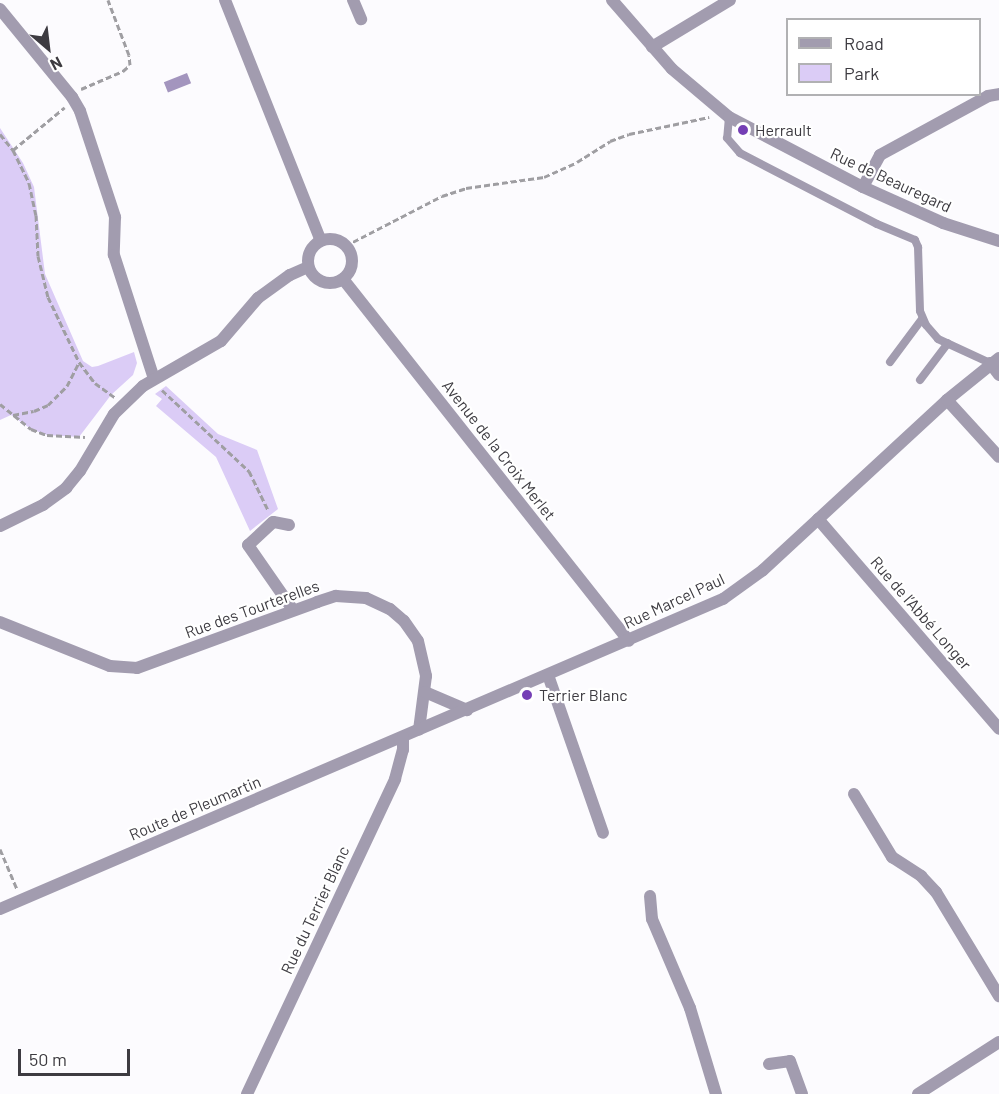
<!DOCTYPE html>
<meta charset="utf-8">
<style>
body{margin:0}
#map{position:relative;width:999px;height:1094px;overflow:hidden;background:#fcfbfe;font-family:Barlow,sans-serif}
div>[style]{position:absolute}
.green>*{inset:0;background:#dbccf6}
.water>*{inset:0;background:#a395be;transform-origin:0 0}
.path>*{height:3px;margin-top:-1.5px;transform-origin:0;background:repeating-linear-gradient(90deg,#9f9ea2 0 6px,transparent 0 9px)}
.lane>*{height:8px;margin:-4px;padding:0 4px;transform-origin:4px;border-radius:4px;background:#a29caf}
.street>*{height:12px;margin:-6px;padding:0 6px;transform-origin:6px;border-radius:6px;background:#a29caf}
.street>.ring{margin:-6px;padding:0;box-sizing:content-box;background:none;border:12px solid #a29caf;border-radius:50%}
.dots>*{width:16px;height:16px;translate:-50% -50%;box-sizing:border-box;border:3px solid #fff;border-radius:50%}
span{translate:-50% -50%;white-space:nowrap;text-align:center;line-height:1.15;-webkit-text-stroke:4.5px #fff;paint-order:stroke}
.poi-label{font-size:16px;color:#3d3b41}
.left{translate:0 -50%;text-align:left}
.street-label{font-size:16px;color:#3d3b41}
.legend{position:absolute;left:786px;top:18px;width:195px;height:78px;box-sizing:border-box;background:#fff;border:2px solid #b1b1b3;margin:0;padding:8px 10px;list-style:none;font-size:18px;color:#3d3b41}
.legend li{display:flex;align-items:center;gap:12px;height:30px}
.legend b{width:30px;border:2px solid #b1b1b3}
.north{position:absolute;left:18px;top:18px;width:60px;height:60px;-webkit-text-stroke:4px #fff;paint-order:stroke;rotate:152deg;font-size:16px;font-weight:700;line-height:24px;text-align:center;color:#3d3b41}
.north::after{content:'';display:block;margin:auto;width:21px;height:27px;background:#3d3b41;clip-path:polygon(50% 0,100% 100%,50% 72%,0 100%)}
.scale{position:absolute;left:18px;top:1049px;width:112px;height:27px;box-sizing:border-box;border:3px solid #3d3b41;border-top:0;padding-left:8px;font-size:18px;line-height:21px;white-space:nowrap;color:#3d3b41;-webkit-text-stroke:4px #fff;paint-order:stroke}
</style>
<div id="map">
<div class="green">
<i style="clip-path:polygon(0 128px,23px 163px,34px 187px,45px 274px,83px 361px,92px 367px,98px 366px,134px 352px,137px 363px,133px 375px,111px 395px,79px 437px,47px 435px,31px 429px,11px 415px,0 420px)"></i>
<i style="clip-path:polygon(166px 386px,218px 434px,257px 450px,278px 509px,250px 531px,216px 457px,156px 406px,162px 399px,155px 394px)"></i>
</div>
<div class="water">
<i style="left:187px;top:73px;width:11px;height:25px;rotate:68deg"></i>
</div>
<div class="path">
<i style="left:81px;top:89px;width:46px;rotate:-23.2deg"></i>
<i style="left:123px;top:71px;width:9px;rotate:-41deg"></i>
<i style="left:130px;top:65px;width:10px;rotate:-96deg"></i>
<i style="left:129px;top:55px;width:59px;rotate:-110.9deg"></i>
<i style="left:0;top:134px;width:21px;rotate:51deg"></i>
<i style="left:13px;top:150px;width:37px;rotate:64deg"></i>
<i style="left:29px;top:183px;width:33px;rotate:78deg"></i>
<i style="left:36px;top:215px;width:41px;rotate:87.2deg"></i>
<i style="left:38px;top:256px;width:42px;rotate:76.3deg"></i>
<i style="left:48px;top:297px;width:72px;rotate:64.5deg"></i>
<i style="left:79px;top:362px;width:26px;rotate:53deg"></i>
<i style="left:95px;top:383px;width:24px;rotate:36deg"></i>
<i style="left:13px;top:150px;width:67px;rotate:-39.6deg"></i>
<i style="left:345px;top:246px;width:109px;rotate:-27.3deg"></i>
<i style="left:442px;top:196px;width:25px;rotate:-18deg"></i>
<i style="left:466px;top:188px;width:79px;rotate:-8deg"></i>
<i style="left:544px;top:177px;width:36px;rotate:-24deg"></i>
<i style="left:577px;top:162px;width:39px;rotate:-32deg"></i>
<i style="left:610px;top:141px;width:20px;rotate:-20deg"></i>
<i style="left:629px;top:134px;width:82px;rotate:-12deg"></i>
<i style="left:162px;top:390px;width:119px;rotate:43deg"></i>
<i style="left:249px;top:471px;width:43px;rotate:64deg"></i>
<i style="left:0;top:404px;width:40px;rotate:39deg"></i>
<i style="left:31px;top:429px;width:17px;rotate:21deg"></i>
<i style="left:47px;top:435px;width:38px;rotate:3deg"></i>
<i style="left:13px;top:415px;width:21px;rotate:-11deg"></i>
<i style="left:34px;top:411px;width:15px;rotate:-23deg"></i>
<i style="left:48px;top:405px;width:27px;rotate:-45deg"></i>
<i style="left:67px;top:386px;width:27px;rotate:-63deg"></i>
<i style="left:0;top:849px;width:43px;rotate:67deg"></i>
</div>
<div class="lane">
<i style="left:729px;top:117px;width:21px;rotate:95deg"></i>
<i style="left:727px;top:138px;width:20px;rotate:49deg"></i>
<i style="left:740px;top:153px;width:154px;rotate:27.4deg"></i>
<i style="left:877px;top:224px;width:41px;rotate:22.8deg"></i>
<i style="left:915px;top:240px;width:8px;rotate:67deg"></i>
<i style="left:918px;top:247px;width:64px;rotate:88.2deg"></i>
<i style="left:920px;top:311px;width:15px;rotate:67deg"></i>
<i style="left:926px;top:325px;width:18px;rotate:49deg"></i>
<i style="left:938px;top:339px;width:57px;rotate:24.8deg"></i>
<i style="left:890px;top:362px;width:54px;rotate:-53.3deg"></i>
<i style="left:920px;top:380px;width:46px;rotate:-52.9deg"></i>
</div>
<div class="street">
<i style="left:225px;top:0;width:259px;rotate:68.3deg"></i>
<i style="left:353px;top:0;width:21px;rotate:67deg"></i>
<i style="left:612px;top:0;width:91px;rotate:49deg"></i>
<i style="left:672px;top:69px;width:75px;rotate:40.1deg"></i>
<i style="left:729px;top:117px;width:151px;rotate:27.6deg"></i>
<i style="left:863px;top:187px;width:88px;rotate:24.2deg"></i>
<i style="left:943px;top:223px;width:59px;rotate:17.8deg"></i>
<i style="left:0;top:9px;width:114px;rotate:50.7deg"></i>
<i style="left:72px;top:97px;width:16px;rotate:60deg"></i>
<i style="left:80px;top:111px;width:112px;rotate:71.7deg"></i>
<i style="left:115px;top:217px;width:38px;rotate:92deg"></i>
<i style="left:114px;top:255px;width:130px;rotate:72.1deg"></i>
<i style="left:652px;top:47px;width:91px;rotate:-31.1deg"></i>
<i style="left:863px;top:187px;width:36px;rotate:-62deg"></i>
<i style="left:880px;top:155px;width:123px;rotate:-28.6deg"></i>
<i style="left:988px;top:96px;width:11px;rotate:-10deg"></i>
<i class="ring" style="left:308px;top:239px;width:32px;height:32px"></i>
<i style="left:343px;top:279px;width:461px;rotate:51.7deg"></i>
<i style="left:990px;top:363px;width:15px;rotate:53deg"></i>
<i style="left:947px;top:400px;width:77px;rotate:47.6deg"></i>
<i style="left:818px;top:519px;width:277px;rotate:49.2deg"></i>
<i style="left:289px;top:525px;width:16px;rotate:-169deg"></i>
<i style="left:273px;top:522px;width:34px;rotate:137deg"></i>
<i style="left:248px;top:545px;width:79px;rotate:55.3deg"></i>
<i style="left:0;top:526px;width:48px;rotate:-26deg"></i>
<i style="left:43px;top:505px;width:29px;rotate:-36deg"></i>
<i style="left:66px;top:488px;width:22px;rotate:-51deg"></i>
<i style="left:80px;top:471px;width:66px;rotate:-59.2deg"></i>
<i style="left:114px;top:414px;width:40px;rotate:-44deg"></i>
<i style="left:143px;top:386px;width:90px;rotate:-30deg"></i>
<i style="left:221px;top:341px;width:57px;rotate:-49.3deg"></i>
<i style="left:258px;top:298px;width:39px;rotate:-36deg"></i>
<i style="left:290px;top:275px;width:20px;rotate:-24deg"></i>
<i style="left:0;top:622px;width:118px;rotate:21.8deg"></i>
<i style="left:110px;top:666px;width:27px;rotate:4deg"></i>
<i style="left:137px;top:668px;width:192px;rotate:-20.1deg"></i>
<i style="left:317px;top:602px;width:20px;rotate:-18deg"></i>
<i style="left:336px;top:596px;width:30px;rotate:4deg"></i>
<i style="left:366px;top:598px;width:26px;rotate:25deg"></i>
<i style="left:390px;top:609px;width:18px;rotate:41deg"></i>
<i style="left:404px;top:621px;width:24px;rotate:55deg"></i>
<i style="left:418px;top:641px;width:36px;rotate:77deg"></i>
<i style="left:426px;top:676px;width:54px;rotate:97.4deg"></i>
<i style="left:548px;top:675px;width:167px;rotate:70.8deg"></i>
<i style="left:425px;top:692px;width:46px;rotate:23.2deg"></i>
<i style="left:854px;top:794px;width:74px;rotate:58.9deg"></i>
<i style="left:892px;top:857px;width:35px;rotate:33deg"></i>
<i style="left:921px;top:876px;width:22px;rotate:47deg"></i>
<i style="left:936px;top:892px;width:122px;rotate:58.8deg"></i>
<i style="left:650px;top:896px;width:23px;rotate:85deg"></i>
<i style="left:652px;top:919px;width:97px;rotate:66.9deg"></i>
<i style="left:690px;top:1008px;width:90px;rotate:73.2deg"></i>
<i style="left:0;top:909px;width:787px;rotate:-23.21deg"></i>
<i style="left:723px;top:599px;width:49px;rotate:-35.9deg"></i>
<i style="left:763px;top:570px;width:251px;rotate:-42.7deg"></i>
<i style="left:947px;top:400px;width:67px;rotate:-38.9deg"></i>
<i style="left:769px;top:1064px;width:21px;rotate:-8deg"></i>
<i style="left:790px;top:1061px;width:35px;rotate:70deg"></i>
<i style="left:247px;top:1094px;width:348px;rotate:-64.8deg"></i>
<i style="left:395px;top:779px;width:30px;rotate:-75deg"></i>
<i style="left:403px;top:750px;width:13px;rotate:-90deg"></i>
<i style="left:918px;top:1094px;width:96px;rotate:-32.7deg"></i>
</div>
<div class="dots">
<i style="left:743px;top:130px;background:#753fb5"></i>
<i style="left:527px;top:695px;background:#753fb5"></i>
</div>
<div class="poi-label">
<span class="left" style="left:755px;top:130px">Herrault</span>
<span class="left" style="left:539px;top:695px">Terrier Blanc</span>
</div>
<div class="street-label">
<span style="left:891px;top:180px;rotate:25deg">Rue de Beauregard</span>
<span style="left:499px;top:450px;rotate:52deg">Avenue de la Croix Merlet</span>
<span style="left:674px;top:601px;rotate:-25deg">Rue Marcel Paul</span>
<span style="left:252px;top:609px;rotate:-20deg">Rue des Tourterelles</span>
<span style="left:921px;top:613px;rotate:49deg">Rue de l’Abbé Longer</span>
<span style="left:195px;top:808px;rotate:-23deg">Route de Pleumartin</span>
<span style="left:315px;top:910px;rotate:-65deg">Rue du Terrier Blanc</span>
</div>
<ul class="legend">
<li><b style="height:8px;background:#a29caf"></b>Road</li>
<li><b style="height:16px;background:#dbccf6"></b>Park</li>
</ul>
<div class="north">N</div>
<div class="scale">50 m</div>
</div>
